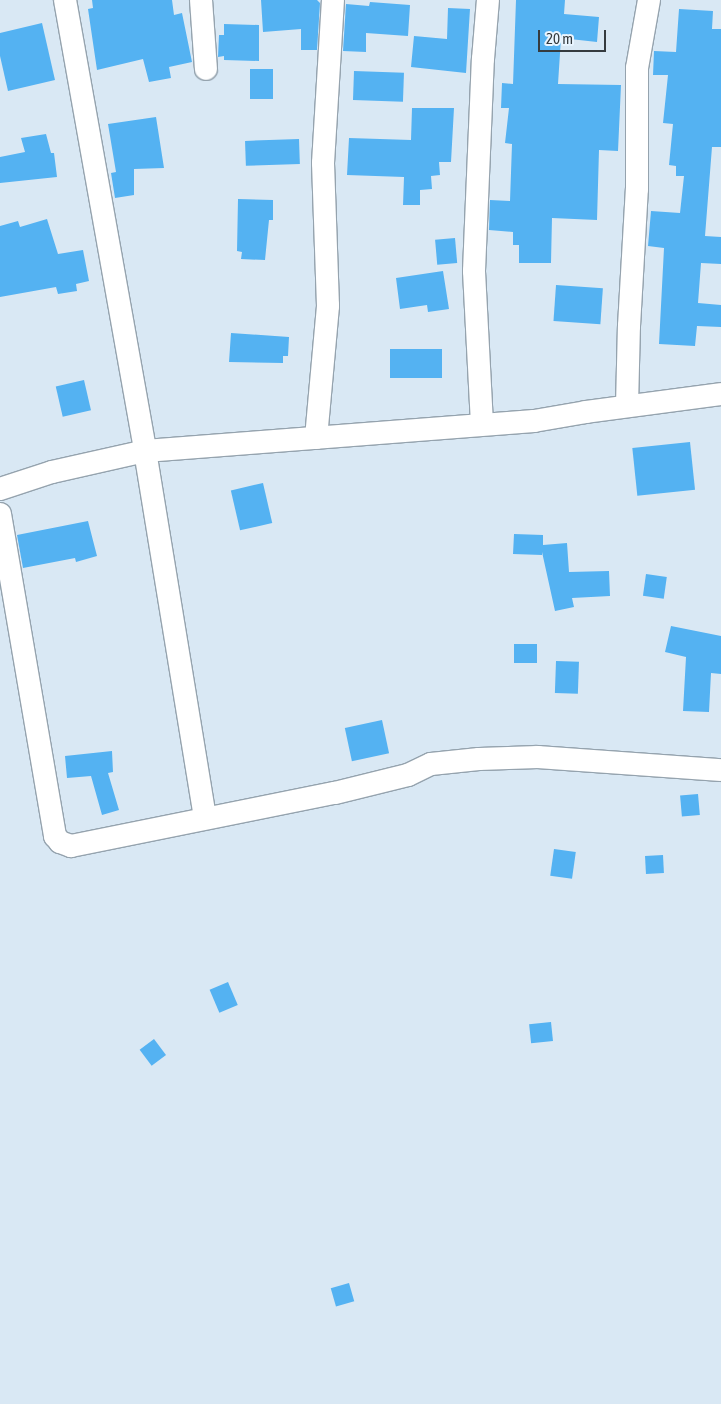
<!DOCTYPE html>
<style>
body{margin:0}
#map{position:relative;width:721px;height:1404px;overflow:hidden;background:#d9e8f4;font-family:"Asap Condensed",sans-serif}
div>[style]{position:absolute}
.building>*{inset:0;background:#54b2f2;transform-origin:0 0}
.roads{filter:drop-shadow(1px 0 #95a3ae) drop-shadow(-1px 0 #95a3ae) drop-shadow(0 1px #95a3ae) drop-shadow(0 -1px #95a3ae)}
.minor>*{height:22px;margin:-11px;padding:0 11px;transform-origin:11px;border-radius:11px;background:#fff}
span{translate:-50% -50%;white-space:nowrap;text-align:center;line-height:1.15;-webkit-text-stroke:4px #e9f5ff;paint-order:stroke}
.scale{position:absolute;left:538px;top:30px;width:68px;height:22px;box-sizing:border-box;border:2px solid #353b3f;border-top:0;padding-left:6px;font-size:15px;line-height:18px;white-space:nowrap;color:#353b3f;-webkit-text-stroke:4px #e9f5ff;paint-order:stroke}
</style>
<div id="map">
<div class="building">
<i style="clip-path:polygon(92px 0,172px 0,174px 15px,182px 13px,192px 62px,169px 67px,171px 78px,149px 82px,143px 59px,97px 70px,88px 9px,93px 8px)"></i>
<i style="clip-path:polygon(261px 0,317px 0,320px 3px,317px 50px,301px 50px,301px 29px,263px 32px)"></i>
<i style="clip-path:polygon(516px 0,565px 0,564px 14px,599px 17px,597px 42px,561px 38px,558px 84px,621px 85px,618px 151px,599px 150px,597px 220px,552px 218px,551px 263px,519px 263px,519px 245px,513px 245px,513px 232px,489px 230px,490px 200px,510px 201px,512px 144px,505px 143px,509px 108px,501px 108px,502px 83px,513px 84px)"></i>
<i style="clip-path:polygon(370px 2px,410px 5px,408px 36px,366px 33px,366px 52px,343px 51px,346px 4px,369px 6px)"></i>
<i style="clip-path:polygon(448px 8px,470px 9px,466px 73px,411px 67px,414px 36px,447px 39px)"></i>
<i style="clip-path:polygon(679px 9px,713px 11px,712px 29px,721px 29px,721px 147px,712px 147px,705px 236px,721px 237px,721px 264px,701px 263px,698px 303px,721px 305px,721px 327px,697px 326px,695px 346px,659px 344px,664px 248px,648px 246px,651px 211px,680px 213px,684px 176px,676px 176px,676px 166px,669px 165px,673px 124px,663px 123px,668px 75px,653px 75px,654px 51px,676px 52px)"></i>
<i style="clip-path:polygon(42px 23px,55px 80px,8px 91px,0 56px,0 33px)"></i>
<i style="clip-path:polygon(224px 24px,259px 25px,259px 61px,224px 60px,224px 56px,218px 57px,219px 35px,224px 35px)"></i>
<i style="left:250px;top:69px;width:23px;height:30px"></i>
<i style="left:354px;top:71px;width:50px;height:29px;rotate:2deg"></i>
<i style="clip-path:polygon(412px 108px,454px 108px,451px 162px,439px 162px,440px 175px,431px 176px,432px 189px,420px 190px,420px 205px,403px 205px,404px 177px,347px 175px,349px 138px,411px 140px)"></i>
<i style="clip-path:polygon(156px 117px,164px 168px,134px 169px,134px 195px,115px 198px,111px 173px,116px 172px,108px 124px)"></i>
<i style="clip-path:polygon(46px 134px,51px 153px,54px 153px,57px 177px,0 183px,0 157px,25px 152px,21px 138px)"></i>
<i style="left:299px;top:139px;width:25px;height:54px;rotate:88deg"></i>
<i style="clip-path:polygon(238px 199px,273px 200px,273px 220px,269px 220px,265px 260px,241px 259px,242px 252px,237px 251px)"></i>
<i style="clip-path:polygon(47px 219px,58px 254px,83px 250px,89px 281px,76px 284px,77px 291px,58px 294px,56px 287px,0 297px,0 226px,18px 221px,20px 227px)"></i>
<i style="left:455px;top:238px;width:25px;height:20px;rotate:85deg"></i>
<i style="clip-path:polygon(443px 271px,449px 309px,428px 312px,427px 305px,400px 309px,396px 278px)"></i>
<i style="left:556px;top:285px;width:47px;height:36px;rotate:4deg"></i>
<i style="clip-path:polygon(231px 333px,289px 337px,288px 356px,283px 356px,283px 363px,229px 362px)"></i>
<i style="left:390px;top:349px;width:52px;height:29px"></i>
<i style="left:84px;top:380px;width:31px;height:29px;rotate:77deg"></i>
<i style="left:690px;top:442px;width:48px;height:58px;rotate:84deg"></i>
<i style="left:263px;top:483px;width:41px;height:33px;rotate:77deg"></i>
<i style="clip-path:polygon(88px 521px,97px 556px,76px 562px,75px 558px,23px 568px,17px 535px)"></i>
<i style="clip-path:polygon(514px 534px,543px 535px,543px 545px,567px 543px,569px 572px,609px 571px,610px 596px,572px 598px,574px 607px,555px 611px,542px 552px,542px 555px,513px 554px)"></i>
<i style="left:646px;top:574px;width:21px;height:22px;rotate:8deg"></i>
<i style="clip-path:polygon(671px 626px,721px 636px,721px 674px,711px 673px,709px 712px,683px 711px,686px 657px,665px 652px)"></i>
<i style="left:537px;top:644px;width:19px;height:23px;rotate:90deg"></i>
<i style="left:556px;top:661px;width:23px;height:32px;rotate:2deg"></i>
<i style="left:382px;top:720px;width:34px;height:38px;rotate:78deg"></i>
<i style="clip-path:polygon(112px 751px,113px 772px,108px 773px,119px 810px,102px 815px,91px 776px,67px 778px,65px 756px)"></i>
<i style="left:698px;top:794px;width:21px;height:18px;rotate:85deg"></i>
<i style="left:554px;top:849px;width:22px;height:27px;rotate:8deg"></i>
<i style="left:663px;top:855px;width:18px;height:18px;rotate:87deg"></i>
<i style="left:228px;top:982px;width:25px;height:20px;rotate:67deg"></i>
<i style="left:551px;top:1022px;width:19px;height:22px;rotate:84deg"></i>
<i style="left:154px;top:1039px;width:20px;height:18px;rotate:53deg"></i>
<i style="left:349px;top:1283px;width:19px;height:19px;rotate:74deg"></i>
</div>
<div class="roads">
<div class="minor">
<i style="left:65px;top:0;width:458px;rotate:79.9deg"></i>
<i style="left:145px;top:451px;width:371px;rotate:80.7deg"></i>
<i style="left:201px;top:0;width:69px;rotate:85.9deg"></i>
<i style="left:627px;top:406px;width:80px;rotate:-88.6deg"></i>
<i style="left:629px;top:326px;width:137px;rotate:-86.7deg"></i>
<i style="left:637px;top:189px;width:121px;rotate:-90deg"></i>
<i style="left:637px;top:68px;width:69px;rotate:-80deg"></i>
<i style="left:482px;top:424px;width:153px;rotate:-93deg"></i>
<i style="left:474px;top:271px;width:212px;rotate:-87.6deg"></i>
<i style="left:483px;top:59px;width:59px;rotate:-85.2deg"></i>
<i style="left:316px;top:438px;width:133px;rotate:-84.8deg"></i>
<i style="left:328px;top:306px;width:143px;rotate:-92deg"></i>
<i style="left:323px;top:163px;width:163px;rotate:-86.5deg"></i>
<i style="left:0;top:489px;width:55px;rotate:-18.1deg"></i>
<i style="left:52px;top:472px;width:95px;rotate:-12.7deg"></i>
<i style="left:145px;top:451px;width:390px;rotate:-4.4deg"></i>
<i style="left:534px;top:421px;width:53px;rotate:-9.8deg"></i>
<i style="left:586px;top:412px;width:136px;rotate:-7.6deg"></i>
<i style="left:0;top:514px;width:327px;rotate:80.3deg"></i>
<i style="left:55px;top:836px;width:8px;rotate:50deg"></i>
<i style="left:60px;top:842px;width:12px;rotate:20deg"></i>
<i style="left:71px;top:846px;width:269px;rotate:-11.4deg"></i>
<i style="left:335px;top:793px;width:75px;rotate:-13.9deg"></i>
<i style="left:408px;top:775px;width:25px;rotate:-26deg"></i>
<i style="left:431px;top:764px;width:48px;rotate:-5.9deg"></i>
<i style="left:479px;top:759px;width:59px;rotate:-1.9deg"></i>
<i style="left:538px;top:757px;width:183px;rotate:4.1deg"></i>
</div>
</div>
<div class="scale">20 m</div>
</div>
